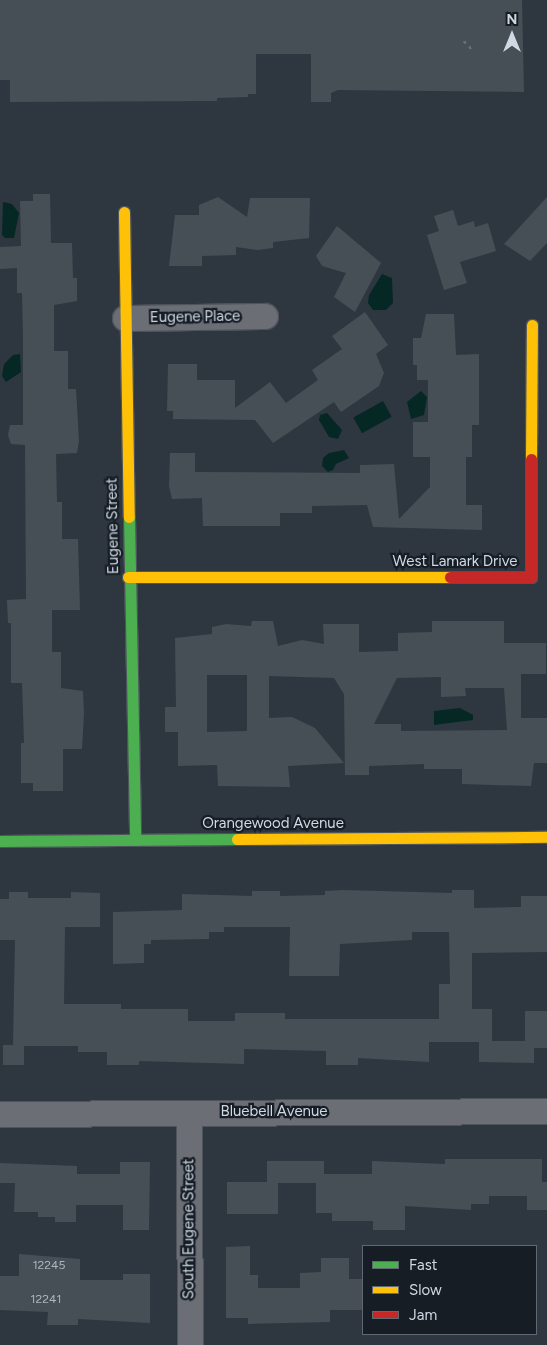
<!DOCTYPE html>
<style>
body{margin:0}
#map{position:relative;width:547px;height:1345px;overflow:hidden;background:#2e3740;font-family:Figtree,sans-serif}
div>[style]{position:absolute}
.water>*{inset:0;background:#052825;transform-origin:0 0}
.building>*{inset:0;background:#464f56}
.path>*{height:3px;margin-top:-1.5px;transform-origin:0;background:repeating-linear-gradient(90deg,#6a6e73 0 2.5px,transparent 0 5px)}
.roads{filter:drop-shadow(1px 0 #4d545c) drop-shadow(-1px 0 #4d545c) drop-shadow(0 1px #4d545c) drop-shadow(0 -1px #4d545c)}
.street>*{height:25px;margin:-12.5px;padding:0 12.5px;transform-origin:12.5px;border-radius:12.5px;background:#6c6e75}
.fast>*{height:11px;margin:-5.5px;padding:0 5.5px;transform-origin:5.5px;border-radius:5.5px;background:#4caf50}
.slow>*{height:11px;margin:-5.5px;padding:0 5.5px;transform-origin:5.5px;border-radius:5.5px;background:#ffc107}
.jam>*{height:11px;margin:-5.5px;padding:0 5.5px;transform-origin:5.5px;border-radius:5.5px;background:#c62828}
span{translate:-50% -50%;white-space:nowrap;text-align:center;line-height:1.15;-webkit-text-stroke:4.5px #161d25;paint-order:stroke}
.number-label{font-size:12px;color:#adb6c0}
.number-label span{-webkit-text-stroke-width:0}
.street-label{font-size:15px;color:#cfd8e3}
.legend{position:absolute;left:362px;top:1245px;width:175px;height:90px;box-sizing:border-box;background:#161d25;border:1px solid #606871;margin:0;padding:6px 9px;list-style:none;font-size:15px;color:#cfd8e3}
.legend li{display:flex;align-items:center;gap:10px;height:25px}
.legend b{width:25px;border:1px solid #606871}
.north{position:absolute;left:487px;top:10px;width:50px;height:50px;-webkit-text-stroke:4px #161d25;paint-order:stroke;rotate:0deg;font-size:14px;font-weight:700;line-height:20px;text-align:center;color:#cfd8e3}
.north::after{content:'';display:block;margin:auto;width:18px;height:22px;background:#cfd8e3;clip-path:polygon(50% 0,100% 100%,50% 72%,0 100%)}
</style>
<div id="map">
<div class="water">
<i style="clip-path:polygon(3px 202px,12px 204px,19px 213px,14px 238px,5px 238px,2px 235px)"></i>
<i style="clip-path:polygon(382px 274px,392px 278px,393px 303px,386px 310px,373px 310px,368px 303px,369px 295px)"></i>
<i style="clip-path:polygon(20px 354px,21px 372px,6px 382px,2px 376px,4px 364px,13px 355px)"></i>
<i style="clip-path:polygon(421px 391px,427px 397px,424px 415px,411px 419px,407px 402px)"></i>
<i style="left:383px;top:401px;width:18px;height:34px;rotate:61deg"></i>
<i style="clip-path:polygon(327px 413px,342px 430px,338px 439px,329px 437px,319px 420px,320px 415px)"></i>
<i style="clip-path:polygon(344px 450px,349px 458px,336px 464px,333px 470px,328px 472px,322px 466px,323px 458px,329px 453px)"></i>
<i style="clip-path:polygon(460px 708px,473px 715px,473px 720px,434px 725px,434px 711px)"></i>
</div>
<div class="building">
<i style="clip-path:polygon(0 0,522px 0,524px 92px,338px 90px,331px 93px,331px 102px,311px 102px,311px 54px,256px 54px,256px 94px,248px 94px,248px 97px,217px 98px,217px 101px,10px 102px,10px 80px,0 80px)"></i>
<i style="clip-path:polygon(33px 194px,50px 194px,51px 243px,72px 243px,73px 278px,77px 278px,77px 301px,54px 305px,54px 351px,68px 351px,68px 389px,76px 389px,79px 441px,77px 453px,56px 454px,57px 502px,62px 502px,62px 539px,78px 539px,80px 610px,52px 610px,52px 652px,61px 652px,61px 688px,83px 691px,84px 714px,82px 749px,63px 749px,63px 791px,33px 791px,33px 783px,21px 783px,21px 743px,24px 743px,22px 683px,11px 683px,11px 623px,8px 623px,7px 600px,26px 599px,25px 445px,11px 444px,8px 435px,10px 425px,23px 425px,23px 340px,22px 293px,17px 293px,17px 268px,0 269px,0 247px,21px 246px,20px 201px,33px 201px)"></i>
<i style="clip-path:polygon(218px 197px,247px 217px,250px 198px,310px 198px,309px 238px,273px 242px,273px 248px,258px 250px,236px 247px,236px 255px,202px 256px,202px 266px,169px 266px,175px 215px,199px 215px,199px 205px)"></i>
<i style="clip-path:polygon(547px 197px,547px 243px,530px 261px,504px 244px)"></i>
<i style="clip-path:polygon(453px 210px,458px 226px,474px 221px,475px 227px,488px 223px,496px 251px,460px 262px,467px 283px,444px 290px,427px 235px,439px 231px,434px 216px)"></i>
<i style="clip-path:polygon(337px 226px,381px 263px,355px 312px,334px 297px,346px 273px,322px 266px,316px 256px)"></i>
<i style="clip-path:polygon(365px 312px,388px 345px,376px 354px,384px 373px,379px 386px,341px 412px,334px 402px,273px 443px,255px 420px,173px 419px,173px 411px,167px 411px,168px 364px,197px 364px,197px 380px,235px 380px,235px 408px,270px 382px,286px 403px,318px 380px,312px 370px,342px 349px,332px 336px)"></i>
<i style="clip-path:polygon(426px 314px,454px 314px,456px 355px,479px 354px,479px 425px,472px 425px,472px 457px,466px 457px,466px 505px,482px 505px,482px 530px,373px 527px,367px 505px,312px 506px,312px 513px,280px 513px,280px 526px,203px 526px,202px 498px,172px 499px,169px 486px,170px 453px,195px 453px,195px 472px,360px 473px,360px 465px,394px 464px,399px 519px,430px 487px,430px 457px,413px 457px,413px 422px,428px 422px,428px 380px,417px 380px,417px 365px,413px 365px,413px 338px,421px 338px)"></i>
<i style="clip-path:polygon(evenodd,252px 621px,273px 621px,278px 646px,302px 640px,324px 644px,323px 624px,359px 624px,359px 652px,398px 651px,398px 633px,432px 632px,432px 621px,504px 621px,504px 643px,546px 643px,546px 674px,521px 674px,521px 718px,547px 718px,547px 763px,534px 763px,531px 786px,462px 784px,462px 769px,424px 769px,424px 764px,369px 766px,369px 775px,345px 775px,344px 694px,334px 678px,269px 676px,269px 718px,292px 717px,315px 728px,344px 763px,288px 766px,290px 787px,218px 786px,217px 765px,178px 766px,178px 732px,165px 732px,165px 707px,176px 707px,175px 638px,212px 634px,212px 627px,226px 624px,251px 626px,252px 621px,207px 675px,247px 675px,247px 731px,207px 732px,207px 675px,252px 621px,441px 677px,441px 697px,466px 696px,465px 688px,504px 688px,507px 730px,401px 731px,401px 724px,374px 724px,397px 678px,441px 677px)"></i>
<i style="clip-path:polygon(343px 890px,452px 893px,452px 890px,474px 890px,474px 908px,521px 907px,521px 896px,547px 896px,547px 952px,472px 953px,472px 1009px,492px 1009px,492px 1041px,525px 1041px,525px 1011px,547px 1011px,547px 1048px,534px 1048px,534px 1063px,479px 1062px,479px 1042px,429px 1042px,429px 1062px,358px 1058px,358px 1065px,326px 1065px,326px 1051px,244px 1049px,244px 1064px,139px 1061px,139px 1065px,107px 1065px,107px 1052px,78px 1052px,78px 1046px,24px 1046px,24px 1065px,3px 1065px,3px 1045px,13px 1045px,15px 940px,0 940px,0 899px,9px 899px,9px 892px,28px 892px,28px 898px,71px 898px,71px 892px,100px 893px,100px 927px,65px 927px,64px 1004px,121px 1004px,121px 1009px,188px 1009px,188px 1021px,235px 1021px,235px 1013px,285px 1013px,285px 1019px,439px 1019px,439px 984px,450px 984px,449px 932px,412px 932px,412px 940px,340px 944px,339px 976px,289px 976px,290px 927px,224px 927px,224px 932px,209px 932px,209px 939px,151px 940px,151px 944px,144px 944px,144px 963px,113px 964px,113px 912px,182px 910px,182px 894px,252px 896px,252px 891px,280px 891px,280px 896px,325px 895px,325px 891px)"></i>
<i style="clip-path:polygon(445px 1159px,542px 1159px,542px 1182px,547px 1182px,547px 1210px,527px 1210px,527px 1196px,489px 1196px,489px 1204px,471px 1204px,471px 1210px,405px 1206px,405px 1230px,373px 1230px,373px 1221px,332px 1221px,332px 1213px,316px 1213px,316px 1183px,278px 1183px,278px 1214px,227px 1214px,227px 1182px,267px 1182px,267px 1161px,324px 1161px,324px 1174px,372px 1174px,372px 1161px,445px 1164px)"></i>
<i style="clip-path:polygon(120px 1162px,150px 1162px,149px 1230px,123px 1230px,123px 1205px,76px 1205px,76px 1222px,55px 1222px,55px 1217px,38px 1217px,38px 1212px,14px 1212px,15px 1183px,0 1183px,0 1163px,77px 1166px,77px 1174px,120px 1174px)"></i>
<i style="clip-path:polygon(250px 1246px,250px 1275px,258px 1275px,258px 1288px,300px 1288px,300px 1273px,321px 1272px,321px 1258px,349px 1258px,349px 1279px,362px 1279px,363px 1310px,330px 1310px,330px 1322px,248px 1324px,248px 1318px,226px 1318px,226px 1247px)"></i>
<i style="clip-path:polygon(19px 1254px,80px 1259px,80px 1280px,123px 1280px,123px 1274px,150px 1274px,150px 1323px,78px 1319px,78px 1325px,47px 1325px,48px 1312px,0 1310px,0 1276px,19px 1276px)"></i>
</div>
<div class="path">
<i style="left:464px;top:43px;width:4px;rotate:-56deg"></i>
<i style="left:469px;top:48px;width:4px;rotate:-34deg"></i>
</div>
<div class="roads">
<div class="street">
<i style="left:125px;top:318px;width:140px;rotate:-0.8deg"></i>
<i style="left:189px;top:1113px;width:232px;rotate:89.8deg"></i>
<i style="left:0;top:1114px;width:547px;rotate:-0.31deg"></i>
</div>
<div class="fast">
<i style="left:129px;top:517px;width:323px;rotate:88.9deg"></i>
<i style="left:0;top:841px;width:237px;rotate:-0.5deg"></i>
</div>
<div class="slow">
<i style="left:124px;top:212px;width:305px;rotate:89.1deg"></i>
<i style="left:531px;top:459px;width:134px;rotate:-89.6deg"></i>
<i style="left:128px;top:577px;width:322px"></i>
<i style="left:237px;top:839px;width:310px;rotate:-0.4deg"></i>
</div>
<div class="jam">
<i style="left:450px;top:577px;width:81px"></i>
<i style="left:531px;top:577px;width:118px;rotate:-90deg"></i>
</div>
</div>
<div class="number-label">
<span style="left:49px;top:1266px">12245</span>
<span style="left:46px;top:1300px">12241</span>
</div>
<div class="street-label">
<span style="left:195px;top:317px;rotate:-1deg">Eugene Place</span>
<span style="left:113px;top:526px;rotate:-91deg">Eugene Street</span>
<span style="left:455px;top:562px">West Lamark Drive</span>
<span style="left:273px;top:824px">Orangewood Avenue</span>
<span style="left:274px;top:1112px">Bluebell Avenue</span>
<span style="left:189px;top:1229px;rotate:-90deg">South Eugene Street</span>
</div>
<ul class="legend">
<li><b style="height:6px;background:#4caf50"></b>Fast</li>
<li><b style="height:6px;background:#ffc107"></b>Slow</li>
<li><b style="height:6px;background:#c62828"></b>Jam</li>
</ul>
<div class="north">N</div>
</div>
